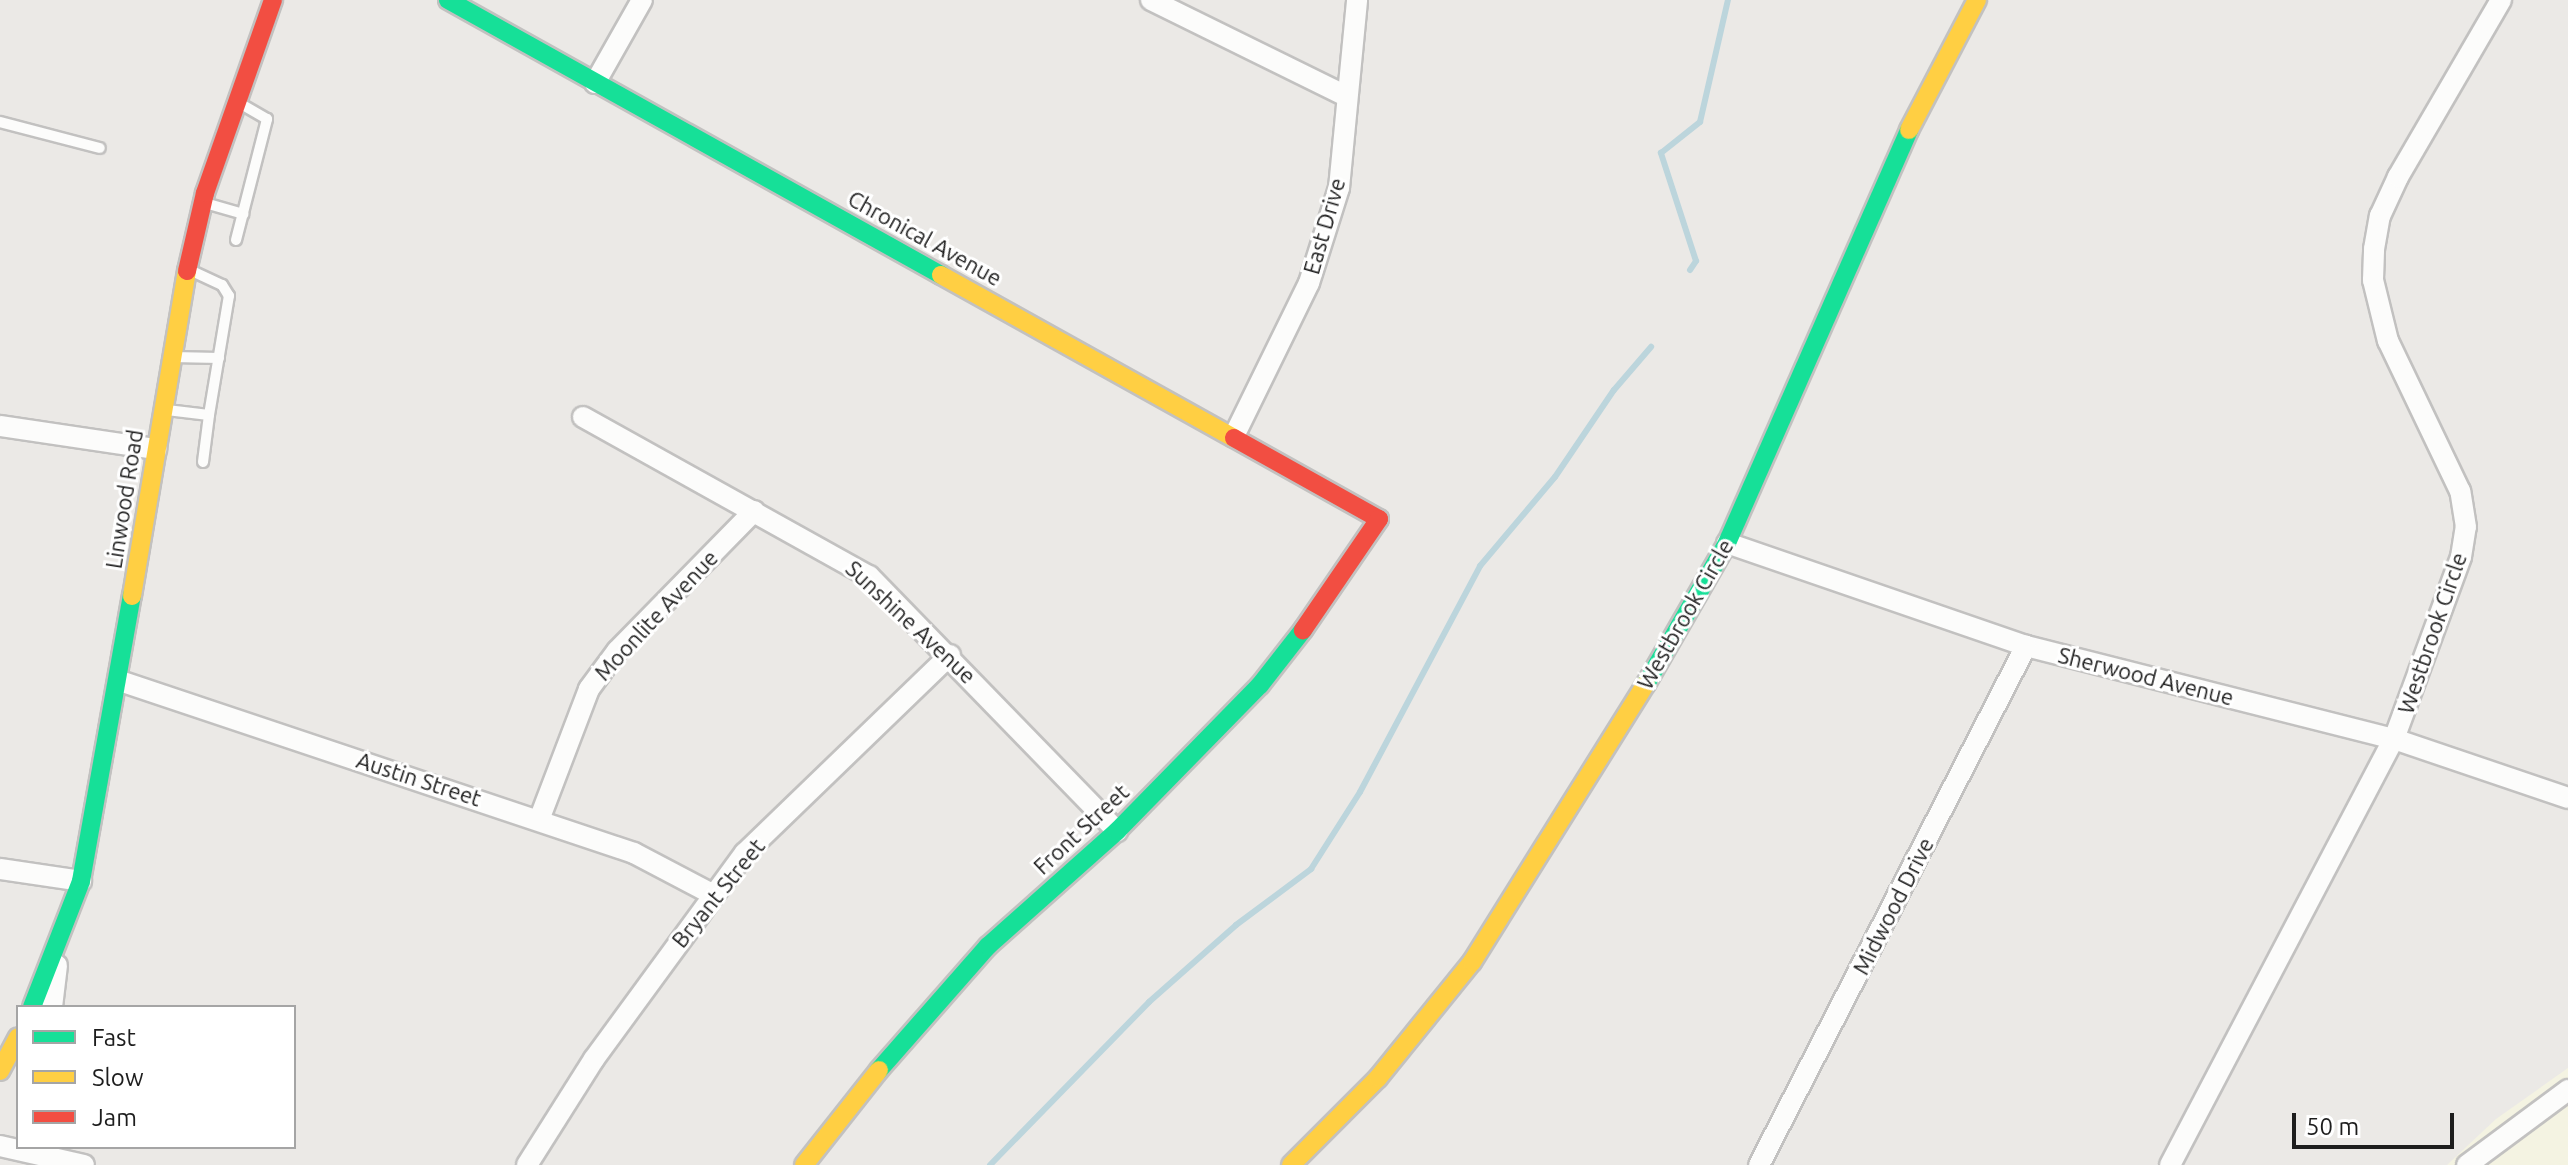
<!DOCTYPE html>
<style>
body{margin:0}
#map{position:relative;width:2568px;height:1165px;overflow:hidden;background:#ebe9e6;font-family:Ubuntu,sans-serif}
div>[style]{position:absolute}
.education>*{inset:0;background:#f4f3e2}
.stream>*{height:6px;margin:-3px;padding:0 3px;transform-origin:3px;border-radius:3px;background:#bcd5dc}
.roads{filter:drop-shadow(2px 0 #c2c1c0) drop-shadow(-2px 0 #c2c1c0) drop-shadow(0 2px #c2c1c0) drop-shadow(0 -2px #c2c1c0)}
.lane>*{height:10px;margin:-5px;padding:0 5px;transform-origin:5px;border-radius:5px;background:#fcfcfb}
.street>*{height:20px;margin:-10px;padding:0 10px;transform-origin:10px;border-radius:10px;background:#fcfcfb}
.fast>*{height:18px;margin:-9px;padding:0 9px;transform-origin:9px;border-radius:9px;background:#16e098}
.slow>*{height:18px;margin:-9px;padding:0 9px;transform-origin:9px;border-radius:9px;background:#ffcf43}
.jam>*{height:18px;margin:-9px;padding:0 9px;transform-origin:9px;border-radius:9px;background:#f24e42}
span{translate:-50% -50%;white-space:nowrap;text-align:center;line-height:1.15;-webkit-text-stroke:6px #fff;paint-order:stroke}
.street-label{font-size:22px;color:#1d1d1d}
.legend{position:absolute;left:16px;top:1005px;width:280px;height:144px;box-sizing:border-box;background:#fff;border:2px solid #a5a5a5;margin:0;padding:10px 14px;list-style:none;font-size:24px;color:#1d1d1d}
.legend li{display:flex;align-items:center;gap:16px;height:40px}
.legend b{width:40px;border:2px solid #a5a5a5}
.scale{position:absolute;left:2292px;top:1113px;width:162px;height:36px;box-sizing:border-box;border:4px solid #1d1d1d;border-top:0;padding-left:10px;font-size:24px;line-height:28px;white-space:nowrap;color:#1d1d1d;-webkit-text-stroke:6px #fff;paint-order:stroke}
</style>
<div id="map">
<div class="education">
<i style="clip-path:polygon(2568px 1068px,2568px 1165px,2447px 1165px,2496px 1119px)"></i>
</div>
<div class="stream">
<i style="left:1690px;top:270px;width:11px;rotate:-56deg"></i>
<i style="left:1696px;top:261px;width:114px;rotate:-108deg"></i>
<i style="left:1661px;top:153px;width:50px;rotate:-38.5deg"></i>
<i style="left:1700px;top:122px;width:125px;rotate:-77.1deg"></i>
<i style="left:990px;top:1165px;width:228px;rotate:-45.7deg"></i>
<i style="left:1149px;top:1002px;width:116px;rotate:-41.5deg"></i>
<i style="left:1236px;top:925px;width:94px;rotate:-36.7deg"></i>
<i style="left:1311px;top:869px;width:91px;rotate:-57.5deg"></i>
<i style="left:1360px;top:792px;width:256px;rotate:-62deg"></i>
<i style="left:1480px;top:566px;width:116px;rotate:-49.9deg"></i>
<i style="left:1555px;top:477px;width:105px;rotate:-55.9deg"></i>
<i style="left:1614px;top:390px;width:57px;rotate:-49.3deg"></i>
</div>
<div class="roads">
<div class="lane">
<i style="left:0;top:122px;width:103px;rotate:14.6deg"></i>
<i style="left:205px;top:203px;width:40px;rotate:16deg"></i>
<i style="left:236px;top:240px;width:125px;rotate:-75.6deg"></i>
<i style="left:267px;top:119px;width:34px;rotate:-150deg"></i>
<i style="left:173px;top:357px;width:46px;rotate:1.2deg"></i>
<i style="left:167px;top:410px;width:42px;rotate:6.8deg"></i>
<i style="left:209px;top:415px;width:121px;rotate:-80.5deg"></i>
<i style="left:229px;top:296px;width:13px;rotate:-122deg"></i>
<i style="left:222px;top:285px;width:35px;rotate:-155deg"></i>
<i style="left:203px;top:462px;width:47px;rotate:-82.7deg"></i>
</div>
<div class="street">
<i style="left:1151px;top:0;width:217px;rotate:26.2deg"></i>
<i style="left:595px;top:83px;width:95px;rotate:-60.5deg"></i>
<i style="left:583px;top:417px;width:327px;rotate:29.1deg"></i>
<i style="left:869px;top:576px;width:356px;rotate:45.8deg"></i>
<i style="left:0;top:426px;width:158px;rotate:8.4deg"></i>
<i style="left:1234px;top:436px;width:170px;rotate:-63.9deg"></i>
<i style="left:1309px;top:283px;width:100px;rotate:-72.5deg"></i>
<i style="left:1339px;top:188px;width:189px;rotate:-84.5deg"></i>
<i style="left:1727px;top:543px;width:316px;rotate:19deg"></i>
<i style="left:2026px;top:646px;width:380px;rotate:14.2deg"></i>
<i style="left:2394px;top:739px;width:184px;rotate:18.7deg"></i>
<i style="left:120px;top:681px;width:542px;rotate:18.5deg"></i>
<i style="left:634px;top:853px;width:88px;rotate:27.7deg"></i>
<i style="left:539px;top:820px;width:140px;rotate:-69.1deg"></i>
<i style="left:589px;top:689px;width:47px;rotate:-53.6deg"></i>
<i style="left:617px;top:651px;width:196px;rotate:-45.6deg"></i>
<i style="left:0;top:869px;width:82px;rotate:8.4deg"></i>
<i style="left:52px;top:1007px;width:42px;rotate:-83.2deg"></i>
<i style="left:0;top:1146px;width:86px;rotate:12.7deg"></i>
<i style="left:527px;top:1165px;width:125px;rotate:-57.7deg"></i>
<i style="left:594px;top:1059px;width:255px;rotate:-53.8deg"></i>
<i style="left:745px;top:853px;width:285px;rotate:-44deg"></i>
<i style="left:1759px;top:1165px;width:584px;rotate:-62.78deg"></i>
<i style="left:2170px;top:1165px;width:481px;rotate:-62.3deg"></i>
<i style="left:2394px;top:739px;width:194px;rotate:-69.8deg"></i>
<i style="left:2461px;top:557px;width:30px;rotate:-81deg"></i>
<i style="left:2466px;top:527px;width:36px;rotate:-99deg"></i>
<i style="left:2460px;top:491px;width:166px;rotate:-115.6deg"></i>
<i style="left:2388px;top:341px;width:63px;rotate:-103.8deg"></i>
<i style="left:2373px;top:280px;width:31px;rotate:-88deg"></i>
<i style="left:2374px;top:249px;width:34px;rotate:-80deg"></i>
<i style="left:2380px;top:216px;width:43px;rotate:-65.2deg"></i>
<i style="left:2398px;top:177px;width:205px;rotate:-59.8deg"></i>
<i style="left:2467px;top:1165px;width:126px;rotate:-36.6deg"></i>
</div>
<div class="fast">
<i style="left:448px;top:0;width:565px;rotate:29.15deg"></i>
<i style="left:1646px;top:684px;width:163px;rotate:-60.1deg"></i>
<i style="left:1727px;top:543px;width:451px;rotate:-66.2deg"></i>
<i style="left:32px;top:1007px;width:135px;rotate:-68.7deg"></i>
<i style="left:81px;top:881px;width:290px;rotate:-79.9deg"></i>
<i style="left:879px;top:1070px;width:165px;rotate:-48.7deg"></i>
<i style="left:988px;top:946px;width:173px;rotate:-41.7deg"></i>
<i style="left:1117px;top:831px;width:204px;rotate:-45.6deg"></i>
<i style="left:1260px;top:685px;width:70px;rotate:-52deg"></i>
</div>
<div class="slow">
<i style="left:1909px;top:130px;width:147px;rotate:-62.4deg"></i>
<i style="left:941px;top:275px;width:335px;rotate:29.1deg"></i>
<i style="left:132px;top:596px;width:330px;rotate:-80.4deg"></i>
<i style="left:0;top:1071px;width:38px;rotate:-62deg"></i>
<i style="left:804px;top:1165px;width:121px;rotate:-51.7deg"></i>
<i style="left:1291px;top:1165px;width:123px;rotate:-45deg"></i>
<i style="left:1378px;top:1078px;width:149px;rotate:-51deg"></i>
<i style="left:1472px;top:962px;width:328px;rotate:-58deg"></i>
</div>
<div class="jam">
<i style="left:187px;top:271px;width:80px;rotate:-77deg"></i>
<i style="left:205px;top:193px;width:205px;rotate:-70.6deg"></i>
<i style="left:1234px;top:438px;width:166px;rotate:29.2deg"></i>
<i style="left:1379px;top:519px;width:135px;rotate:124.4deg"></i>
</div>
</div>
<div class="street-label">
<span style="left:1324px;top:226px;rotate:-74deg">East Drive</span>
<span style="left:925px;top:238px;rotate:29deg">Chronical Avenue</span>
<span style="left:124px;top:499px;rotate:-81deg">Linwood Road</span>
<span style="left:1685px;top:614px;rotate:-60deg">Westbrook Circle</span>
<span style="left:656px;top:615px;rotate:-47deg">Moonlite Avenue</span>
<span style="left:911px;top:622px;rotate:43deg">Sunshine Avenue</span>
<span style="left:2432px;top:633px;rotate:-71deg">Westbrook Circle</span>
<span style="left:2146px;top:676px;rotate:14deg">Sherwood Avenue</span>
<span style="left:419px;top:779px;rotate:18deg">Austin Street</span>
<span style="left:1081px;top:829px;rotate:-43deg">Front Street</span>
<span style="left:718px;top:893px;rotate:-51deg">Bryant Street</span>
<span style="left:1893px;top:906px;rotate:-63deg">Midwood Drive</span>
</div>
<ul class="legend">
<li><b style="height:10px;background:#16e098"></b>Fast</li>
<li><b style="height:10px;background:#ffcf43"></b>Slow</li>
<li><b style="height:10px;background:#f24e42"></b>Jam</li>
</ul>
<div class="scale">50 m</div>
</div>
